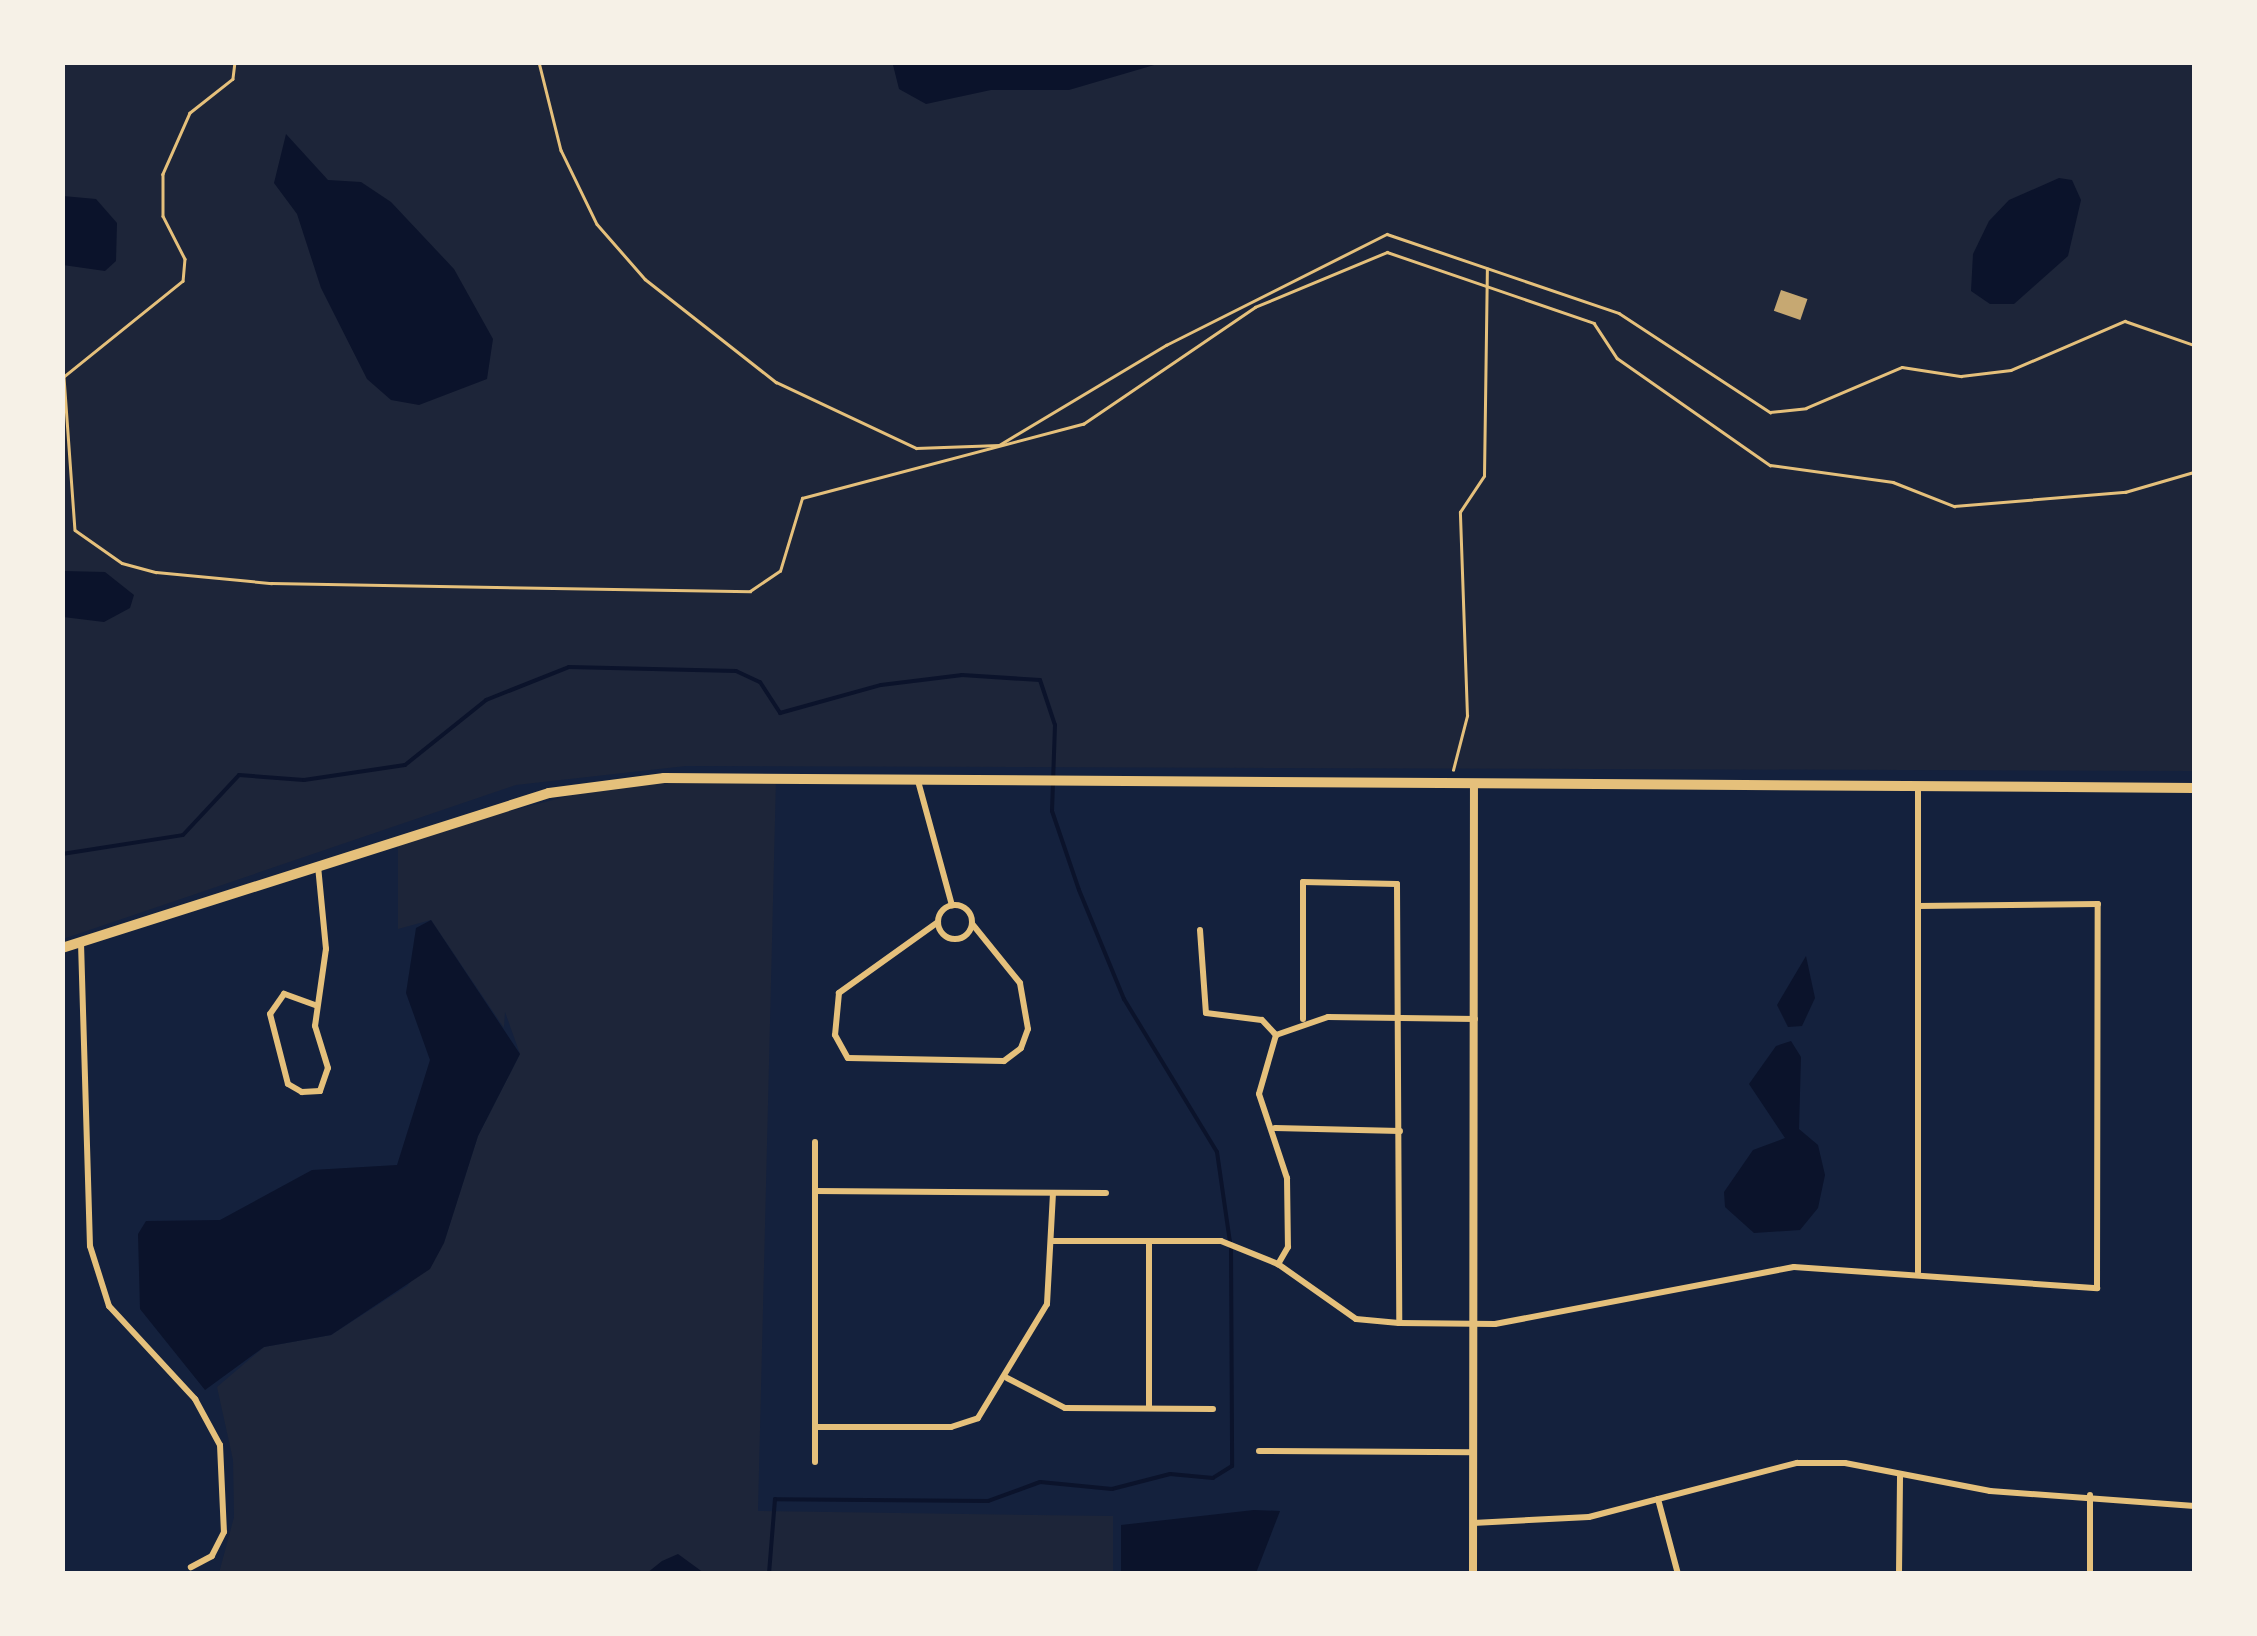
<!DOCTYPE html>
<style>
body{margin:0}
#map{position:relative;width:2257px;height:1636px;overflow:hidden;background:#14213d;font-family:"Titillium Web",sans-serif}
div>[style]{position:absolute}
.green>*{inset:0;background:#1d2539}
.water>*{inset:0;background:#0b132b}
.stream>*{height:4px;margin:-2px;padding:0 2px;transform-origin:2px;border-radius:2px;background:#0b132b}
.building>*{inset:0;background:#c6a872;transform-origin:0 0}
.path>*{height:2.5px;margin:-1.25px;padding:0 1.25px;transform-origin:1.25px;border-radius:1.25px;background:#e5c07b}
.minor>*{height:6px;margin:-3px;padding:0 3px;transform-origin:3px;border-radius:3px;background:#e5c07b}
.minor>.ring{margin:-3px;padding:0;box-sizing:content-box;background:none;border:6px solid #e5c07b;border-radius:50%}
.tertiary>*{height:8px;margin:-4px;padding:0 4px;transform-origin:4px;border-radius:4px;background:#e5c07b}
.primary>*{height:10px;margin:-5px;padding:0 5px;transform-origin:5px;border-radius:5px;background:#e5c07b}
span{translate:-50% -50%;white-space:nowrap;text-align:center;line-height:1.15;-webkit-text-stroke:8px #f6f1e7;paint-order:stroke}
.frame{position:absolute;inset:0;border:65px solid #f6f1e7;pointer-events:none}
</style>
<div id="map">
<div class="green">
<i style="clip-path:polygon(62px 63px,2194px 63px,2194px 771px,686px 766px,516px 785px,63px 939px)"></i>
<i style="clip-path:polygon(776px 779px,758px 1511px,1113px 1516px,1113px 1573px,219px 1573px,234px 1517px,233px 1460px,217px 1387px,264px 1347px,331px 1335px,407px 1286px,444px 1242px,478px 1136px,520px 1054px,505px 1012px,504px 1028px,431px 920px,398px 929px,398px 840px,615px 784px)"></i>
</div>
<div class="water">
<i style="clip-path:polygon(1161px 63px,1069px 90px,991px 90px,926px 104px,899px 89px,893px 65px)"></i>
<i style="clip-path:polygon(286px 134px,328px 180px,361px 182px,391px 202px,454px 269px,493px 339px,487px 379px,419px 405px,391px 400px,367px 379px,321px 288px,297px 214px,274px 183px)"></i>
<i style="clip-path:polygon(2059px 178px,2072px 180px,2081px 200px,2068px 256px,2014px 304px,1990px 304px,1971px 291px,1973px 254px,1989px 221px,2009px 200px)"></i>
<i style="clip-path:polygon(63px 196px,96px 199px,117px 223px,116px 261px,105px 271px,63px 265px)"></i>
<i style="clip-path:polygon(63px 571px,105px 572px,134px 595px,130px 608px,104px 622px,63px 617px)"></i>
<i style="clip-path:polygon(431px 920px,520px 1054px,478px 1136px,444px 1243px,430px 1269px,331px 1335px,264px 1347px,205px 1390px,140px 1309px,138px 1234px,146px 1221px,220px 1220px,312px 1170px,397px 1165px,430px 1060px,406px 993px,416px 928px)"></i>
<i style="clip-path:polygon(1806px 956px,1815px 998px,1802px 1026px,1788px 1027px,1777px 1005px)"></i>
<i style="clip-path:polygon(1791px 1041px,1801px 1057px,1799px 1129px,1818px 1145px,1825px 1175px,1818px 1208px,1800px 1230px,1754px 1233px,1725px 1207px,1724px 1192px,1753px 1150px,1785px 1138px,1749px 1084px,1776px 1046px)"></i>
<i style="clip-path:polygon(1254px 1510px,1280px 1511px,1256px 1573px,1121px 1573px,1121px 1525px)"></i>
<i style="clip-path:polygon(678px 1554px,704px 1573px,647px 1573px,662px 1561px)"></i>
</div>
<div class="stream">
<i style="left:62px;top:854px;width:122px;rotate:-8.9deg"></i>
<i style="left:183px;top:835px;width:82px;rotate:-47deg"></i>
<i style="left:239px;top:775px;width:65px;rotate:4.4deg"></i>
<i style="left:304px;top:780px;width:102px;rotate:-8.4deg"></i>
<i style="left:405px;top:765px;width:104px;rotate:-38.7deg"></i>
<i style="left:486px;top:700px;width:89px;rotate:-21.7deg"></i>
<i style="left:569px;top:667px;width:167px;rotate:1.4deg"></i>
<i style="left:736px;top:671px;width:26px;rotate:25deg"></i>
<i style="left:760px;top:682px;width:37px;rotate:57deg"></i>
<i style="left:780px;top:713px;width:105px;rotate:-15.5deg"></i>
<i style="left:881px;top:685px;width:82px;rotate:-7deg"></i>
<i style="left:962px;top:675px;width:78px;rotate:3.7deg"></i>
<i style="left:1040px;top:680px;width:47px;rotate:71.6deg"></i>
<i style="left:1055px;top:725px;width:86px;rotate:92deg"></i>
<i style="left:1052px;top:811px;width:83px;rotate:71.1deg"></i>
<i style="left:1079px;top:890px;width:118px;rotate:67.6deg"></i>
<i style="left:1124px;top:999px;width:179px;rotate:58.7deg"></i>
<i style="left:1217px;top:1152px;width:98px;rotate:81.8deg"></i>
<i style="left:1231px;top:1249px;width:217px;rotate:89.7deg"></i>
<i style="left:1232px;top:1466px;width:22px;rotate:148deg"></i>
<i style="left:1213px;top:1478px;width:43px;rotate:-174.7deg"></i>
<i style="left:1170px;top:1474px;width:60px;rotate:165.5deg"></i>
<i style="left:1112px;top:1489px;width:72px;rotate:-174.4deg"></i>
<i style="left:1040px;top:1482px;width:55px;rotate:159.9deg"></i>
<i style="left:988px;top:1501px;width:213px;rotate:-179.5deg"></i>
<i style="left:775px;top:1499px;width:75px;rotate:94.6deg"></i>
</div>
<div class="building">
<i style="left:1781px;top:290px;width:28px;height:22px;rotate:19deg"></i>
</div>
<div class="path">
<i style="left:235px;top:62px;width:17px;rotate:97deg"></i>
<i style="left:233px;top:79px;width:55px;rotate:141.7deg"></i>
<i style="left:190px;top:113px;width:67px;rotate:113.9deg"></i>
<i style="left:163px;top:174px;width:42px;rotate:90deg"></i>
<i style="left:163px;top:216px;width:48px;rotate:62.9deg"></i>
<i style="left:185px;top:259px;width:22px;rotate:95deg"></i>
<i style="left:183px;top:281px;width:153px;rotate:141.1deg"></i>
<i style="left:64px;top:377px;width:153px;rotate:85.9deg"></i>
<i style="left:75px;top:530px;width:57px;rotate:35.1deg"></i>
<i style="left:122px;top:563px;width:35px;rotate:15deg"></i>
<i style="left:156px;top:572px;width:116px;rotate:5.5deg"></i>
<i style="left:271px;top:583px;width:479px;rotate:1deg"></i>
<i style="left:750px;top:591px;width:36px;rotate:-34deg"></i>
<i style="left:780px;top:571px;width:76px;rotate:-73.2deg"></i>
<i style="left:802px;top:498px;width:291px;rotate:-14.8deg"></i>
<i style="left:1083px;top:424px;width:208px;rotate:-34.2deg"></i>
<i style="left:1255px;top:307px;width:143px;rotate:-22.6deg"></i>
<i style="left:1387px;top:252px;width:219px;rotate:18.9deg"></i>
<i style="left:1594px;top:323px;width:42px;rotate:56.7deg"></i>
<i style="left:1617px;top:358px;width:187px;rotate:35deg"></i>
<i style="left:1770px;top:465px;width:124px;rotate:7.9deg"></i>
<i style="left:1893px;top:482px;width:66px;rotate:21.5deg"></i>
<i style="left:1954px;top:506px;width:172px;rotate:-4.7deg"></i>
<i style="left:2125px;top:492px;width:72px;rotate:-16.2deg"></i>
<i style="left:539px;top:62px;width:91px;rotate:76deg"></i>
<i style="left:561px;top:150px;width:82px;rotate:64.1deg"></i>
<i style="left:597px;top:224px;width:73px;rotate:48.9deg"></i>
<i style="left:645px;top:279px;width:167px;rotate:38.2deg"></i>
<i style="left:776px;top:382px;width:155px;rotate:25.2deg"></i>
<i style="left:916px;top:448px;width:83px;rotate:-2.1deg"></i>
<i style="left:999px;top:445px;width:195px;rotate:-30.9deg"></i>
<i style="left:1166px;top:345px;width:247px;rotate:-26.7deg"></i>
<i style="left:1387px;top:234px;width:245px;rotate:18.8deg"></i>
<i style="left:1619px;top:313px;width:181px;rotate:33.3deg"></i>
<i style="left:1770px;top:412px;width:36px;rotate:-6deg"></i>
<i style="left:1806px;top:408px;width:104px;rotate:-23.1deg"></i>
<i style="left:1902px;top:367px;width:60px;rotate:8.7deg"></i>
<i style="left:1961px;top:376px;width:50px;rotate:-6.8deg"></i>
<i style="left:2011px;top:370px;width:124px;rotate:-23.3deg"></i>
<i style="left:2125px;top:321px;width:73px;rotate:19.2deg"></i>
<i style="left:1453px;top:770px;width:56px;rotate:-75.5deg"></i>
<i style="left:1467px;top:716px;width:204px;rotate:-92deg"></i>
<i style="left:1460px;top:512px;width:43px;rotate:-56.3deg"></i>
<i style="left:1484px;top:476px;width:207px;rotate:-89.2deg"></i>
</div>
<div class="minor">
<i style="left:918px;top:781px;width:129px;rotate:74.7deg"></i>
<i class="ring" style="left:938px;top:905px;width:28px;height:28px"></i>
<i style="left:938px;top:922px;width:122px;rotate:144.4deg"></i>
<i style="left:839px;top:993px;width:42px;rotate:95.4deg"></i>
<i style="left:835px;top:1035px;width:26px;rotate:61deg"></i>
<i style="left:848px;top:1058px;width:156px;rotate:1.1deg"></i>
<i style="left:1004px;top:1061px;width:21px;rotate:-37deg"></i>
<i style="left:1021px;top:1048px;width:20px;rotate:-70deg"></i>
<i style="left:1028px;top:1029px;width:47px;rotate:-99.9deg"></i>
<i style="left:1020px;top:983px;width:75px;rotate:-129deg"></i>
<i style="left:1200px;top:930px;width:83px;rotate:85.9deg"></i>
<i style="left:1206px;top:1013px;width:56px;rotate:7.1deg"></i>
<i style="left:1262px;top:1020px;width:21px;rotate:47deg"></i>
<i style="left:81px;top:943px;width:303px;rotate:88.3deg"></i>
<i style="left:90px;top:1246px;width:63px;rotate:72.4deg"></i>
<i style="left:109px;top:1306px;width:127px;rotate:47.2deg"></i>
<i style="left:195px;top:1399px;width:52px;rotate:61.5deg"></i>
<i style="left:220px;top:1445px;width:87px;rotate:87.4deg"></i>
<i style="left:224px;top:1532px;width:27px;rotate:117deg"></i>
<i style="left:212px;top:1556px;width:24px;rotate:152deg"></i>
<i style="left:315px;top:1005px;width:33px;rotate:-160deg"></i>
<i style="left:284px;top:994px;width:24px;rotate:125deg"></i>
<i style="left:270px;top:1014px;width:72px;rotate:75.6deg"></i>
<i style="left:288px;top:1084px;width:16px;rotate:30deg"></i>
<i style="left:302px;top:1092px;width:18px;rotate:-3deg"></i>
<i style="left:320px;top:1091px;width:24px;rotate:-71deg"></i>
<i style="left:328px;top:1068px;width:44px;rotate:-107.2deg"></i>
<i style="left:315px;top:1026px;width:78px;rotate:-81.9deg"></i>
<i style="left:326px;top:949px;width:83px;rotate:-95.5deg"></i>
<i style="left:1303px;top:1019px;width:137px;rotate:-90deg"></i>
<i style="left:1303px;top:882px;width:94px;rotate:1.2deg"></i>
<i style="left:1397px;top:884px;width:439px;rotate:89.7deg"></i>
<i style="left:1276px;top:1035px;width:61px;rotate:106.1deg"></i>
<i style="left:1259px;top:1094px;width:89px;rotate:71.6deg"></i>
<i style="left:1287px;top:1178px;width:69px;rotate:89.2deg"></i>
<i style="left:1288px;top:1247px;width:20px;rotate:120deg"></i>
<i style="left:1276px;top:1035px;width:55px;rotate:-19.1deg"></i>
<i style="left:1328px;top:1017px;width:147px;rotate:0.8deg"></i>
<i style="left:1275px;top:1128px;width:125px;rotate:1.4deg"></i>
<i style="left:815px;top:1142px;width:320px;rotate:90deg"></i>
<i style="left:815px;top:1191px;width:291px;rotate:0.4deg"></i>
<i style="left:1052px;top:1241px;width:169px"></i>
<i style="left:1221px;top:1241px;width:61px;rotate:22deg"></i>
<i style="left:1278px;top:1264px;width:95px;rotate:35.2deg"></i>
<i style="left:1356px;top:1319px;width:43px;rotate:5.3deg"></i>
<i style="left:1399px;top:1323px;width:96px;rotate:0.6deg"></i>
<i style="left:1495px;top:1324px;width:304px;rotate:-10.8deg"></i>
<i style="left:1794px;top:1267px;width:304px;rotate:4deg"></i>
<i style="left:2097px;top:1288px;width:384px;rotate:-89.9deg"></i>
<i style="left:2098px;top:904px;width:180px;rotate:179.4deg"></i>
<i style="left:1149px;top:1241px;width:165px;rotate:90deg"></i>
<i style="left:1918px;top:1272px;width:487px;rotate:-90deg"></i>
<i style="left:1007px;top:1378px;width:65px;rotate:27.3deg"></i>
<i style="left:1065px;top:1408px;width:148px;rotate:0.4deg"></i>
<i style="left:815px;top:1427px;width:136px"></i>
<i style="left:951px;top:1427px;width:28px;rotate:-18deg"></i>
<i style="left:978px;top:1418px;width:133px;rotate:-58.8deg"></i>
<i style="left:1047px;top:1304px;width:110px;rotate:-86.9deg"></i>
<i style="left:1259px;top:1451px;width:215px;rotate:0.3deg"></i>
<i style="left:1658px;top:1499px;width:78px;rotate:75.1deg"></i>
<i style="left:1473px;top:1523px;width:116px;rotate:-3deg"></i>
<i style="left:1589px;top:1517px;width:215px;rotate:-14.6deg"></i>
<i style="left:1797px;top:1463px;width:48px"></i>
<i style="left:1845px;top:1463px;width:148px;rotate:10.9deg"></i>
<i style="left:1990px;top:1491px;width:205px;rotate:4.2deg"></i>
<i style="left:1899px;top:1574px;width:99px;rotate:-89.4deg"></i>
<i style="left:2090px;top:1574px;width:79px;rotate:-90deg"></i>
</div>
<div class="tertiary">
<i style="left:1473px;top:1574px;width:791px;rotate:-89.93deg"></i>
</div>
<div class="primary">
<i style="left:62px;top:948px;width:511px;rotate:-17.65deg"></i>
<i style="left:549px;top:793px;width:116px;rotate:-7.4deg"></i>
<i style="left:664px;top:778px;width:1530px;rotate:0.37deg"></i>
</div>
<div class="frame"></div>
</div>
